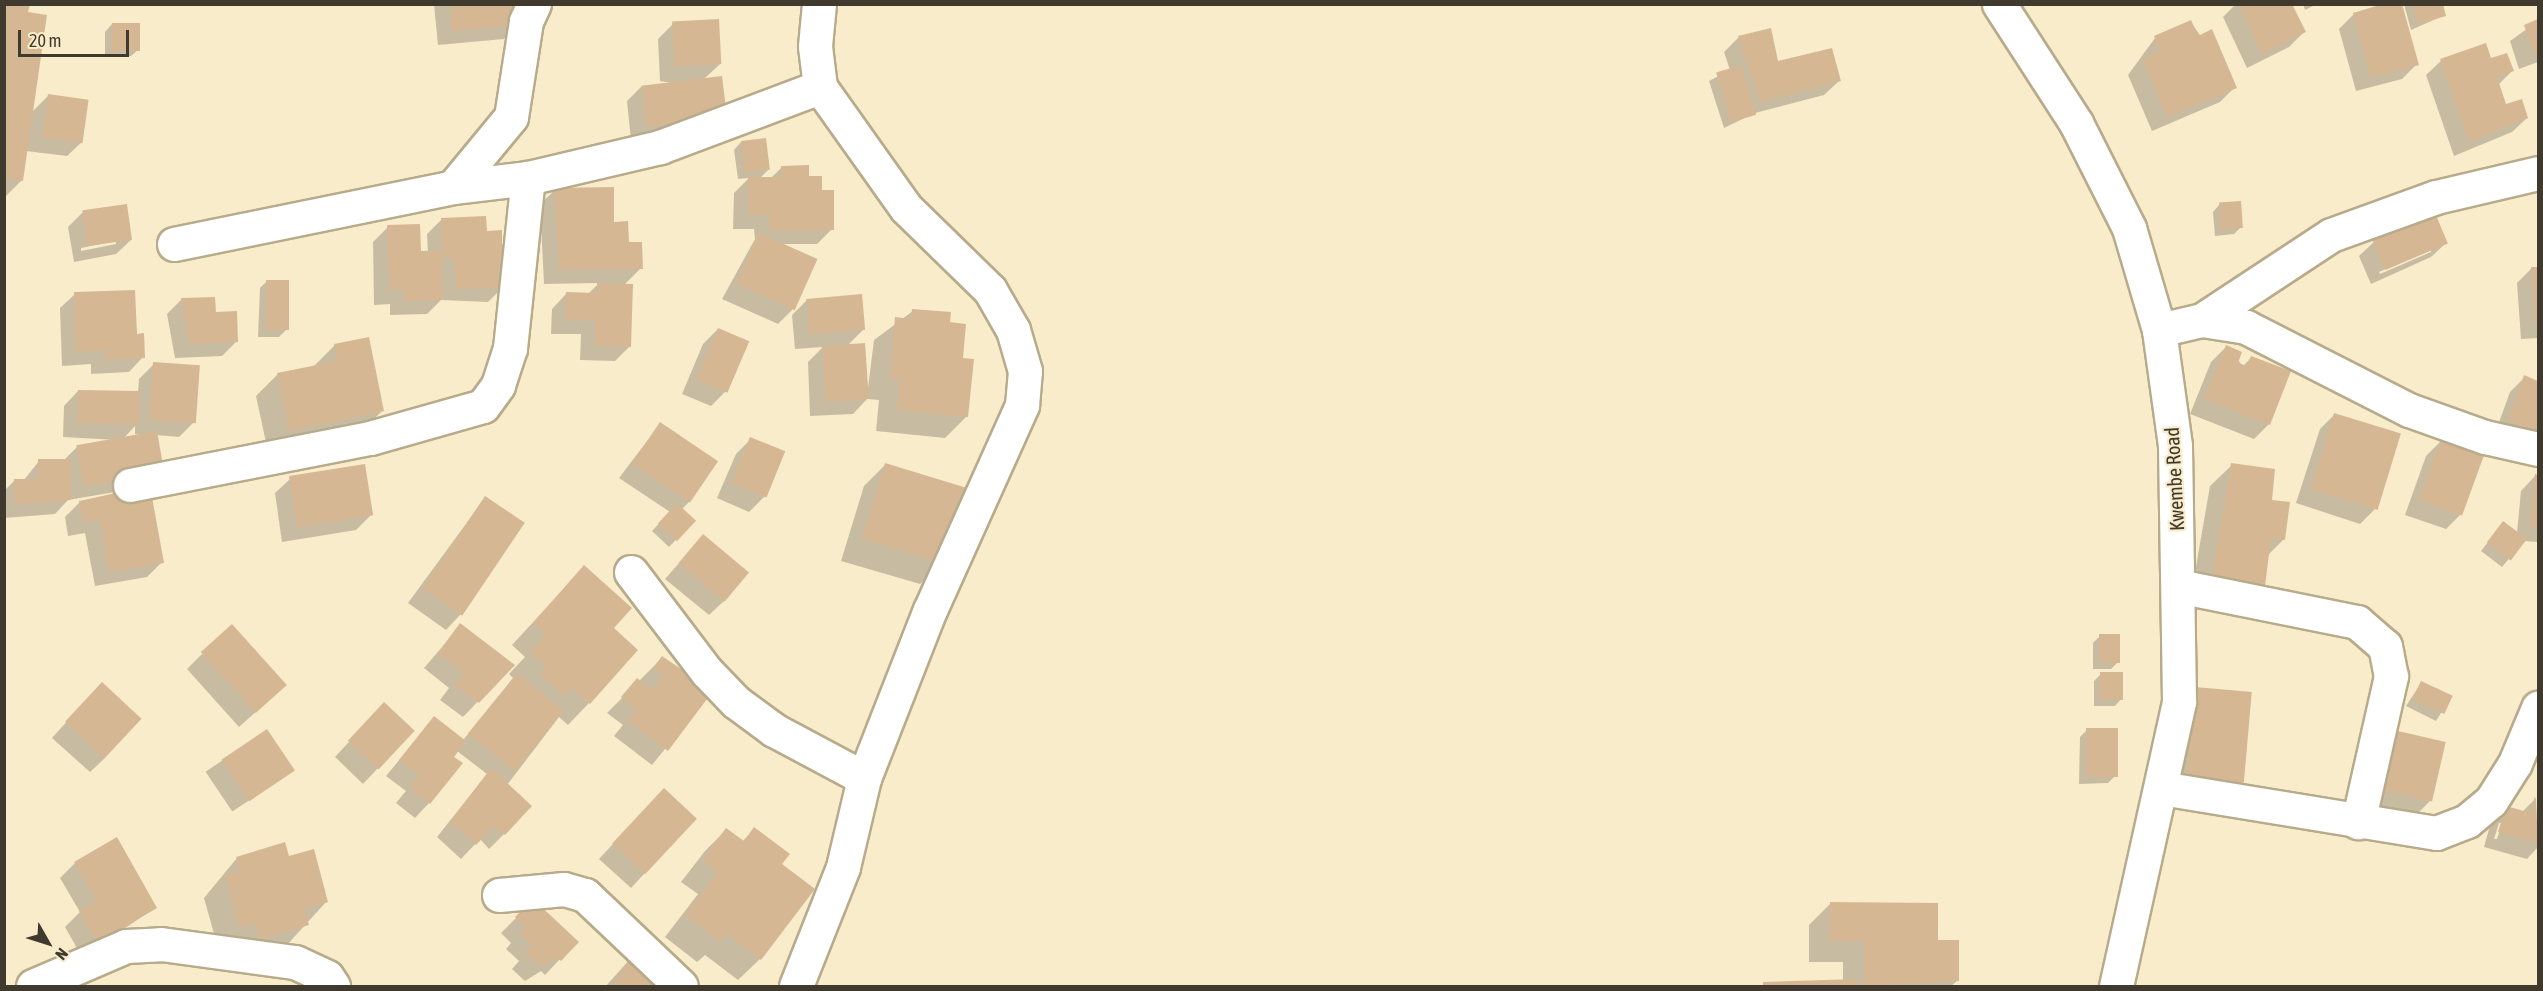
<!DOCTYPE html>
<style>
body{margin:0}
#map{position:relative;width:2543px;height:991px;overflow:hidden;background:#f9ecca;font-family:"Asap Condensed",sans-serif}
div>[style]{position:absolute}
.shadow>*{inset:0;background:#0003;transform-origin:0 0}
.building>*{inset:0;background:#d6b794;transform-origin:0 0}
.roads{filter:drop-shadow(2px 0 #b7ab8b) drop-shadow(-2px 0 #b7ab8b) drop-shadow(0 2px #b7ab8b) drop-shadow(0 -2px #b7ab8b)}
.street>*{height:33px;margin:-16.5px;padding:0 16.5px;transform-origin:16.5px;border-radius:16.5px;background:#fff}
span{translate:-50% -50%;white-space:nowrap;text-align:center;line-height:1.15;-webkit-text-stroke:4.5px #f9ecca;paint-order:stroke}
.street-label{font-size:20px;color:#3f3a2d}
.frame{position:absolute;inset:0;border:6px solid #3f3a2d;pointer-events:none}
.north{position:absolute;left:18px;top:913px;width:60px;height:60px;-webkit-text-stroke:4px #f9ecca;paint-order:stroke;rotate:129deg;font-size:16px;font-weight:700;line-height:24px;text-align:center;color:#3f3a2d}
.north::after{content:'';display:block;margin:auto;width:21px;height:27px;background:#3f3a2d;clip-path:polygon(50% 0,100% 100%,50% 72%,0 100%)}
.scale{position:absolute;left:18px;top:30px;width:111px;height:27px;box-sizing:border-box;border:3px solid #3f3a2d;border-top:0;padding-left:8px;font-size:18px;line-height:21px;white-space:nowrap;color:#3f3a2d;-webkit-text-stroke:4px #f9ecca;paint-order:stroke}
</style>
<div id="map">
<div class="shadow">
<i style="clip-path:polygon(4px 4px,27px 14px,32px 112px,48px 96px,82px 142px,67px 156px,26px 151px,22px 180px,4px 198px)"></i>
<i style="clip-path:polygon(434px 4px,517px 4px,519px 24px,504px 39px,438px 45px)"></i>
<i style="clip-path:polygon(2236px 4px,2291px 4px,2304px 32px,2289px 47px,2247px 68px,2223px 17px)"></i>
<i style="clip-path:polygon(2303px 4px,2317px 4px,2305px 10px)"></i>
<i style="clip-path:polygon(2404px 4px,2442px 4px,2445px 15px,2411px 30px)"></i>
<i style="clip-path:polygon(2354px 14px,2417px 64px,2402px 79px,2356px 91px,2339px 29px)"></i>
<i style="clip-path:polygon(2538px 21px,2538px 62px,2519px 69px,2510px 41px)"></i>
<i style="clip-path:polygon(2191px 22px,2235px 87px,2220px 102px,2152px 131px,2128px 75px,2155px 38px)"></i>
<i style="clip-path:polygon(112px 24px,139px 49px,131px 56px,105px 57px,105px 32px)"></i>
<i style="clip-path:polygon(673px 24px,720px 64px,704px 79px,725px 116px,631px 140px,627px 101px,642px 86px,672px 83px,660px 81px,658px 39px)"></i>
<i style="clip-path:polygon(1769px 30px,1777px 63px,1839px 81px,1824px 95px,1755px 113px,1724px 128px,1709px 81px,1730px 70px,1724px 52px,1738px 38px)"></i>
<i style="clip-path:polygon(2490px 60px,2512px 71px,2498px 85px,2505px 106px,2527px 118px,2512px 132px,2454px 156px,2426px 75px,2441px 61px)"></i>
<i style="clip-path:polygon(741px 142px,769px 169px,760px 178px,771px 178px,782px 167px,807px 178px,821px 192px,832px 229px,817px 244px,781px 244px,815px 260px,792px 310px,778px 324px,722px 299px,755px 239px,754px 229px,733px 229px,734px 193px,749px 178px,738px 179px,734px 150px)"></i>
<i style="clip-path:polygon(555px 190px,627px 243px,641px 268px,624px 285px,630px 346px,615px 361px,580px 360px,581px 334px,551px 334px,552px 309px,566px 294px,588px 294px,599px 283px,544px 284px,540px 204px)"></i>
<i style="clip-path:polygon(2220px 204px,2241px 227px,2234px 234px,2215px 236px,2213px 212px)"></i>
<i style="clip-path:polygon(evenodd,83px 212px,131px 240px,116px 254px,74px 262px,68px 227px,83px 212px,116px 241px,116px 244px,81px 251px,81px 248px,116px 241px)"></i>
<i style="clip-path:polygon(442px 219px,485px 232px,503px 287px,488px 302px,441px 300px,427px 314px,390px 315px,390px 304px,374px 305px,373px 242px,388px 227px,420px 252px,428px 252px,427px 234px)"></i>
<i style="clip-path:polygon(evenodd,2374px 242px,2446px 243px,2431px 257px,2371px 284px,2359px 256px,2374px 242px,2431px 249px,2431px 252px,2380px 274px,2379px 272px,2431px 249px)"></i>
<i style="clip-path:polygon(2532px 268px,2538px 268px,2538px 338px,2521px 339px,2517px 283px)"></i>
<i style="clip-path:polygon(267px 281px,286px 330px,279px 337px,258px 337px,260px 288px)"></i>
<i style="clip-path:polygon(75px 294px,136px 336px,143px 357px,129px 372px,91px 374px,91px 364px,62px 366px,60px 308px)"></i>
<i style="clip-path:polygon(182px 299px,214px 313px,237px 341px,222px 356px,175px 358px,167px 314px)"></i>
<i style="clip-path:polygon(807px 300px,863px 330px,847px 346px,867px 396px,874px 340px,913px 311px,962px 360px,967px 416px,945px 438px,876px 431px,879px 400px,867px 399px,853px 414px,810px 416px,808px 362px,823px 347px,795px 349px,792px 315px)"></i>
<i style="clip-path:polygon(718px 329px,726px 391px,711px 406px,682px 394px,703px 344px)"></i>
<i style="clip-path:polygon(335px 345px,382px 411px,361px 432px,268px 452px,256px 396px,278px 374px,313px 367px)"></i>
<i style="clip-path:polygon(2226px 347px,2243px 366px,2252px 357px,2269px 424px,2254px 439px,2190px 414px,2211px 362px)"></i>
<i style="clip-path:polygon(evenodd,154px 364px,194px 422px,179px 437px,156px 435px,144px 489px,162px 562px,147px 577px,95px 586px,85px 533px,68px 536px,65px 517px,80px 502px,127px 490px,68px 500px,55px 514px,4px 518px,4px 491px,15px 480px,24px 480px,39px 461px,64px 460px,77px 447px,117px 440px,63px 437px,64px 406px,78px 391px,138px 392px,139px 379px,154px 364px,135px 426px,135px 434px,141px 435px,123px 439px,135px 426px)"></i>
<i style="clip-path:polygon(2525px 377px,2538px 382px,2538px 452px,2494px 436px,2510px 392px)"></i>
<i style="clip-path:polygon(2334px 415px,2375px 509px,2360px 524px,2296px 503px,2320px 429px)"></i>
<i style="clip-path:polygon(660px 424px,690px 501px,682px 509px,694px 521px,669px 547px,652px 531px,670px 512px,619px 478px)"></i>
<i style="clip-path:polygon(751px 439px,764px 497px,749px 512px,717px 498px,736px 454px)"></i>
<i style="clip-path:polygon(2441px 441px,2461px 514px,2446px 529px,2405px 515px,2426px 456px)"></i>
<i style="clip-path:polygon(885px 465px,942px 563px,920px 584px,841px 561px,864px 486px)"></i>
<i style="clip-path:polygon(2232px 465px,2270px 501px,2284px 539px,2267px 556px,2264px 585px,2242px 607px,2190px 601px,2210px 486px)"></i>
<i style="clip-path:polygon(2535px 476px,2538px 542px,2524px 541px,2502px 567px,2481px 551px,2503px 523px,2517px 533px,2521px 491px)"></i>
<i style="clip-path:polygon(290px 479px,371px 515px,356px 530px,282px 542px,275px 493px)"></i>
<i style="clip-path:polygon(485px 498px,460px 615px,446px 630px,408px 603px)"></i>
<i style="clip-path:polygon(703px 536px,724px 601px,709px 615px,665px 579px)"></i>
<i style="clip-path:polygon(584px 567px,612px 628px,589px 703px,568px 725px,559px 717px,507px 785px,504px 834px,489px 849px,480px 839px,461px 859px,437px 837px,487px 774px,457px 751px,429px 803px,415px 818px,396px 803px,406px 791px,386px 776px,434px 718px,463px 740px,514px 679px,509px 674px,525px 657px,512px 645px)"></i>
<i style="clip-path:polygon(461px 625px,513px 665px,463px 717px,440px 700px,449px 688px,424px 668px)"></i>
<i style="clip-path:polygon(2100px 636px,2118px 662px,2111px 669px,2093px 669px,2093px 643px)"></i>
<i style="clip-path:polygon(202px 654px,270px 699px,239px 727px,187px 669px)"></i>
<i style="clip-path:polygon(662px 658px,711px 692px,652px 765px,614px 736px,623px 725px,607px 713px)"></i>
<i style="clip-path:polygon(2101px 674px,2122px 698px,2115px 706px,2094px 706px,2094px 681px)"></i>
<i style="clip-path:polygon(2421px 683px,2451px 697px,2436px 721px,2406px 706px)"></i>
<i style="clip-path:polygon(87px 699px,105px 758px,90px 772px,52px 738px)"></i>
<i style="clip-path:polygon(2181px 704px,2243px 782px,2228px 797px,2172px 793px)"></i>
<i style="clip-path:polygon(370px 719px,413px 731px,363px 784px,335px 757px)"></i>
<i style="clip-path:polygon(2087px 730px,2115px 776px,2108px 783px,2079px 784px,2080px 737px)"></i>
<i style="left:266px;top:731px;width:48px;height:73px;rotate:56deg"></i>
<i style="clip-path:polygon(2398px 732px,2431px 800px,2416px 815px,2370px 804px,2383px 747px)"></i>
<i style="clip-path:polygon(evenodd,2536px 798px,2538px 847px,2527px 859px,2484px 847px,2491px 822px,2506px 807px,2522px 812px,2536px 798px,2499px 823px,2502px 823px,2497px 839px,2494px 839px,2499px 823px)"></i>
<i style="clip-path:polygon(649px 805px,695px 819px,631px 888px,599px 859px)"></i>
<i style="clip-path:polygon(754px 829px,780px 865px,760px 959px,738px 980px,705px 955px,697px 962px,665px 937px,698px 894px,681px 882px,705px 851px,726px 830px,742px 842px)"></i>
<i style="clip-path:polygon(237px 858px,288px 858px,327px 901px,286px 946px,218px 948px,204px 898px)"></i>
<i style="clip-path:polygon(75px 863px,155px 908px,82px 957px,65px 927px,80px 912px,60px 878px)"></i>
<i style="clip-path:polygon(533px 901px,576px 942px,545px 975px,541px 971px,525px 981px,512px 969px,519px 961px,506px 949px,511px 943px,501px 933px)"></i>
<i style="clip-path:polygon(1830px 904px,1936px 942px,1957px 981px,1951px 986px,1761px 986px,1843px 981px,1843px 962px,1809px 962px,1809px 925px)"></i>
<i style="clip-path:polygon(630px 959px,660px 986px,606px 986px)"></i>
</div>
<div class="building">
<i style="clip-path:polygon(4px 4px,30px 4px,28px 12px,47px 15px,23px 181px,4px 178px)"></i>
<i style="clip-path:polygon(450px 4px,519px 4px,520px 25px,452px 31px)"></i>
<i style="clip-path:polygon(2238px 4px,2292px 4px,2306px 32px,2262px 54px)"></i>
<i style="clip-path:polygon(2383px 4px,2402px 4px,2419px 65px,2371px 78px,2353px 13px)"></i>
<i style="clip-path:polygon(2413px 4px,2443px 4px,2446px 16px,2418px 24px)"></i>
<i style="left:719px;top:19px;width:45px;height:47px;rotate:87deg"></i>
<i style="clip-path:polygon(2538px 19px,2538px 54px,2534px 55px,2524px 25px)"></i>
<i style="clip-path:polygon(2191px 20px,2198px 36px,2212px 29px,2237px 88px,2167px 117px,2142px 59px,2159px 51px,2154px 36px)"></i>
<i style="left:112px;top:23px;width:28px;height:28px"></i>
<i style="clip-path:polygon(1771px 28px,1778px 61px,1832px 48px,1841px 81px,1760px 102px,1738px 36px)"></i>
<i style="clip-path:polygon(2486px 43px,2491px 58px,2507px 53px,2514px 71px,2497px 77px,2506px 104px,2522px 99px,2528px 118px,2469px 142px,2440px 59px)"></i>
<i style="left:1741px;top:65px;width:52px;height:26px;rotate:73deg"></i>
<i style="left:722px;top:76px;width:41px;height:81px;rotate:83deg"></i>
<i style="left:48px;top:94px;width:41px;height:44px;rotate:8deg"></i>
<i style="left:766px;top:138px;width:32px;height:25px;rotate:83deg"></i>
<i style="clip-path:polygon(809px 165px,809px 176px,822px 176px,822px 190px,834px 190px,834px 230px,769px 230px,769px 215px,748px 215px,748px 177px,781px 177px,781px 166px)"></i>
<i style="clip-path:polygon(614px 187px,614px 222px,628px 221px,629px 242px,642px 242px,643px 269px,559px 270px,554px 188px)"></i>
<i style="left:2241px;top:201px;width:27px;height:22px;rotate:86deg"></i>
<i style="left:127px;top:204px;width:36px;height:45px;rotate:82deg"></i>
<i style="left:2435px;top:213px;width:33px;height:68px;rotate:67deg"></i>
<i style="clip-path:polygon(486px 216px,487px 231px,502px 230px,502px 245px,513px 244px,504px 288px,456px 289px,454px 258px,443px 258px,441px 218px)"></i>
<i style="clip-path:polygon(420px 224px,421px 251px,441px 250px,443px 300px,405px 301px,404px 290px,389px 291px,387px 225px)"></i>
<i style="left:759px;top:233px;width:64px;height:56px;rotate:24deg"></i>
<i style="clip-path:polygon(2531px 267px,2538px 267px,2538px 325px,2535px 325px)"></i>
<i style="left:266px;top:280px;width:23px;height:50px"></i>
<i style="clip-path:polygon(597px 283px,633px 284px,631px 347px,595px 346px,595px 320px,565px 320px,566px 292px,597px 293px)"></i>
<i style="clip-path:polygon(135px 290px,137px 334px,144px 333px,145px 358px,105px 360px,105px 350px,76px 352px,74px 292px)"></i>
<i style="left:862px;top:294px;width:36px;height:56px;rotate:85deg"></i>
<i style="clip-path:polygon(215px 297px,216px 312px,237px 311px,238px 342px,189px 344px,181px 298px)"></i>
<i style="clip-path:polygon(912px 309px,951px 312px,950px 322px,966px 324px,963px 358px,974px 359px,968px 417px,897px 410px,900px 379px,890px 378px,895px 317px,911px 319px)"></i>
<i style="left:718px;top:328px;width:34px;height:56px;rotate:23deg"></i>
<i style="clip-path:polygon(369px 337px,384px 411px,289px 431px,277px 373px,337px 361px,334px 344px)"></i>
<i style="left:865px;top:343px;width:56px;height:43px;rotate:86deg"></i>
<i style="clip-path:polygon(2226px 345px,2242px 352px,2238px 363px,2247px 366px,2251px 356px,2291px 371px,2270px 425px,2204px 399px)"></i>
<i style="left:153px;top:362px;width:47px;height:58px;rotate:4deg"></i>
<i style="clip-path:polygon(2524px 375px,2538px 381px,2538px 433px,2508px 421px)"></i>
<i style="left:78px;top:390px;width:62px;height:33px;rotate:1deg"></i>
<i style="left:2334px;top:413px;width:70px;height:80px;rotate:17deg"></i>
<i style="left:660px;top:422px;width:70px;height:50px;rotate:34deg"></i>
<i style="left:157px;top:431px;width:42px;height:82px;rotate:80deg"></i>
<i style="left:750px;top:437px;width:38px;height:50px;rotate:22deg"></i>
<i style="left:2441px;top:439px;width:46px;height:65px;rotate:20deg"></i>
<i style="clip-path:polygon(38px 459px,70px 459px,71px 500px,15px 504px,14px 479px,38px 479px)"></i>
<i style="left:885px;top:463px;width:84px;height:79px;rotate:17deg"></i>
<i style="clip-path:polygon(2231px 463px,2275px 469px,2272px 500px,2290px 502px,2285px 540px,2271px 538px,2265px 586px,2211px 580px)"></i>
<i style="left:365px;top:464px;width:52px;height:77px;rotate:81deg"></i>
<i style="clip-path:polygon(2535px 474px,2538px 475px,2538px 527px,2530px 526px)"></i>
<i style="clip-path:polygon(150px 486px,164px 563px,109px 572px,100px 519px,83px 522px,79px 501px)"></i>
<i style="left:485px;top:496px;width:48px;height:112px;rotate:34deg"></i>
<i style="left:677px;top:503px;width:26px;height:28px;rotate:43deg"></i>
<i style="left:2503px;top:521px;width:30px;height:27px;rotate:37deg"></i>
<i style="left:703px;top:534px;width:60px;height:38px;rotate:40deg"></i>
<i style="clip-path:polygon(584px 565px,632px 608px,614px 628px,638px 650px,590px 704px,571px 688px,564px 695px,540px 674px,547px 667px,530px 652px,545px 635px,533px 623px)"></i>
<i style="clip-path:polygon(460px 623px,515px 665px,479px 703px,454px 685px,463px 673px,438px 653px)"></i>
<i style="left:232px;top:624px;width:82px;height:42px;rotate:48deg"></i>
<i style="left:2099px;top:634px;width:21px;height:29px"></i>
<i style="clip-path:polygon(662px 656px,713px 691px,668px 751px,628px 721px,637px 710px,621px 697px,637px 678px,652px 690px,664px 675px,654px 667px)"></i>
<i style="left:2100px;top:672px;width:23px;height:28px"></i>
<i style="left:517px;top:673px;width:60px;height:78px;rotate:39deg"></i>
<i style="left:2421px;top:681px;width:35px;height:20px;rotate:25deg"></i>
<i style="left:102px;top:682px;width:54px;height:54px;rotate:43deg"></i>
<i style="left:2195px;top:687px;width:57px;height:91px;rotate:5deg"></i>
<i style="left:384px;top:702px;width:42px;height:53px;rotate:43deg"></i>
<i style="clip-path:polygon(434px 716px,466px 741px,454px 757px,463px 763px,430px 804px,410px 788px,419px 776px,399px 760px)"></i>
<i style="left:2086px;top:728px;width:32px;height:49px"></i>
<i style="left:267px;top:729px;width:50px;height:55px;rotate:56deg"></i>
<i style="left:2398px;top:731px;width:49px;height:61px;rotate:13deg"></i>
<i style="clip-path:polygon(491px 768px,532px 806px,505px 835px,495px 825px,476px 845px,450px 822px)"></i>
<i style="left:664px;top:788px;width:45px;height:76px;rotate:43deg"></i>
<i style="clip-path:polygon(2535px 796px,2538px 843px,2498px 832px,2506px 806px,2531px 813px)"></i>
<i style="clip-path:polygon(754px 827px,790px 854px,782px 864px,815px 889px,761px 960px,727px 934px,720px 942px,685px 915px,718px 872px,702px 860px,726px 828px,744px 841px)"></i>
<i style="clip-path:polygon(117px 837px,157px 908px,97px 943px,79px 911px,97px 901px,74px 862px)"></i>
<i style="clip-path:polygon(285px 842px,289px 856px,314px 849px,328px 902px,304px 909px,309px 925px,260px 939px,256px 923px,239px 927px,225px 875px,240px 871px,236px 857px)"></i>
<i style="clip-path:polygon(533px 899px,579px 942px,561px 961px,556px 957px,541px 967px,525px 953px,533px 945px,519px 933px,525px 927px,515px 917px)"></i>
<i style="clip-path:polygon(1830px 902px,1938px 903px,1938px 940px,1959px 940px,1959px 981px,1864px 986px,1864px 941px,1829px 941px)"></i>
<i style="clip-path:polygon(630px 957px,662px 986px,614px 986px)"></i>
<i style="clip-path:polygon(1857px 979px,1857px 986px,1763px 986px,1763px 982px)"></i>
</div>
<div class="roads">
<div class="street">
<i style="left:1999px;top:4px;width:142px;rotate:57.1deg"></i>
<i style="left:2076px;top:123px;width:118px;rotate:63.2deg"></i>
<i style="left:2129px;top:228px;width:106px;rotate:73.6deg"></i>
<i style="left:2159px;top:330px;width:117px;rotate:82.1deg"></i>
<i style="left:2175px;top:446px;width:256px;rotate:89.1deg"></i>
<i style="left:2179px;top:702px;width:291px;rotate:102.5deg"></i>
<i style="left:453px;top:187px;width:91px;rotate:-50.4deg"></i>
<i style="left:511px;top:117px;width:97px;rotate:-81.1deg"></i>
<i style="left:526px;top:21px;width:19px;rotate:-65deg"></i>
<i style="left:174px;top:244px;width:285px;rotate:-11.5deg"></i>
<i style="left:453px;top:187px;width:76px;rotate:-6.8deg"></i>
<i style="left:528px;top:178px;width:136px;rotate:-13.2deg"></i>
<i style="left:660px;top:147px;width:171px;rotate:-20.6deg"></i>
<i style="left:2202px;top:320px;width:154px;rotate:-33.4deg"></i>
<i style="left:2331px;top:235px;width:112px;rotate:-19.9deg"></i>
<i style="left:2436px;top:197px;width:105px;rotate:-13.2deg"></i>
<i style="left:2159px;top:330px;width:44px;rotate:-13.1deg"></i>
<i style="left:2202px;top:320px;width:45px;rotate:9deg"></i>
<i style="left:2246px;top:327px;width:183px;rotate:27deg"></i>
<i style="left:2409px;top:410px;width:81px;rotate:19.6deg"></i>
<i style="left:2485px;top:437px;width:54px;rotate:12.8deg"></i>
<i style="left:130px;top:485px;width:245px;rotate:-11.1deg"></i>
<i style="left:370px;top:438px;width:117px;rotate:-15.8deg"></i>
<i style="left:483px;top:406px;width:26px;rotate:-54deg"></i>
<i style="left:498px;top:385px;width:39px;rotate:-72deg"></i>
<i style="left:510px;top:348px;width:171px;rotate:-84deg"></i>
<i style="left:631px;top:572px;width:126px;rotate:52.8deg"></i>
<i style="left:707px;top:672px;width:42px;rotate:46deg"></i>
<i style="left:736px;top:702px;width:47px;rotate:36.4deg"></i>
<i style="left:774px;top:730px;width:102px;rotate:28.1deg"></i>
<i style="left:2178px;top:586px;width:183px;rotate:11.4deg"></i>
<i style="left:2357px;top:622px;width:37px;rotate:41deg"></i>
<i style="left:2385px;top:646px;width:31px;rotate:79deg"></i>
<i style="left:2391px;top:676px;width:150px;rotate:102.7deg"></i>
<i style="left:2161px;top:788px;width:279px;rotate:9.3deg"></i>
<i style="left:2436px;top:833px;width:33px;rotate:-21deg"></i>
<i style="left:2467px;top:821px;width:31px;rotate:-40deg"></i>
<i style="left:2491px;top:801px;width:45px;rotate:-57.7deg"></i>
<i style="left:2515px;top:763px;width:60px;rotate:-67.3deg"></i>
<i style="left:499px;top:895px;width:65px;rotate:-5.3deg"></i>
<i style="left:564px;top:889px;width:22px;rotate:16deg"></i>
<i style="left:585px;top:895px;width:132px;rotate:43.5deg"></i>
<i style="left:33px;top:986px;width:101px;rotate:-23.3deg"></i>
<i style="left:126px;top:946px;width:35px;rotate:-3deg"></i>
<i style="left:161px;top:944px;width:135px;rotate:7.7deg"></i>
<i style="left:295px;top:962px;width:35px;rotate:25deg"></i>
<i style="left:327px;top:977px;width:11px;rotate:56deg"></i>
<i style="left:796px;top:986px;width:128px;rotate:-68.4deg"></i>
<i style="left:843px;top:867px;width:91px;rotate:-76.7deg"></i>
<i style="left:864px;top:778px;width:180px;rotate:-68.6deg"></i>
<i style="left:930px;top:610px;width:225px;rotate:-65.8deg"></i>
<i style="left:1022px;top:405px;width:34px;rotate:-85deg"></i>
<i style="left:1025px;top:371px;width:43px;rotate:-106.3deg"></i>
<i style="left:1013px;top:330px;width:46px;rotate:-119.9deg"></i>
<i style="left:990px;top:290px;width:117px;rotate:-135.7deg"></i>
<i style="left:906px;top:208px;width:148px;rotate:-125.4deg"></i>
<i style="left:820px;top:87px;width:41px;rotate:-97deg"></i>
<i style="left:815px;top:46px;width:42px;rotate:-84.6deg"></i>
</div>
</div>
<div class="street-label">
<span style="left:2174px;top:479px;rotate:-93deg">Kwembe Road</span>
</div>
<div class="frame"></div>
<div class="north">N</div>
<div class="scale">20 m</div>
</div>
